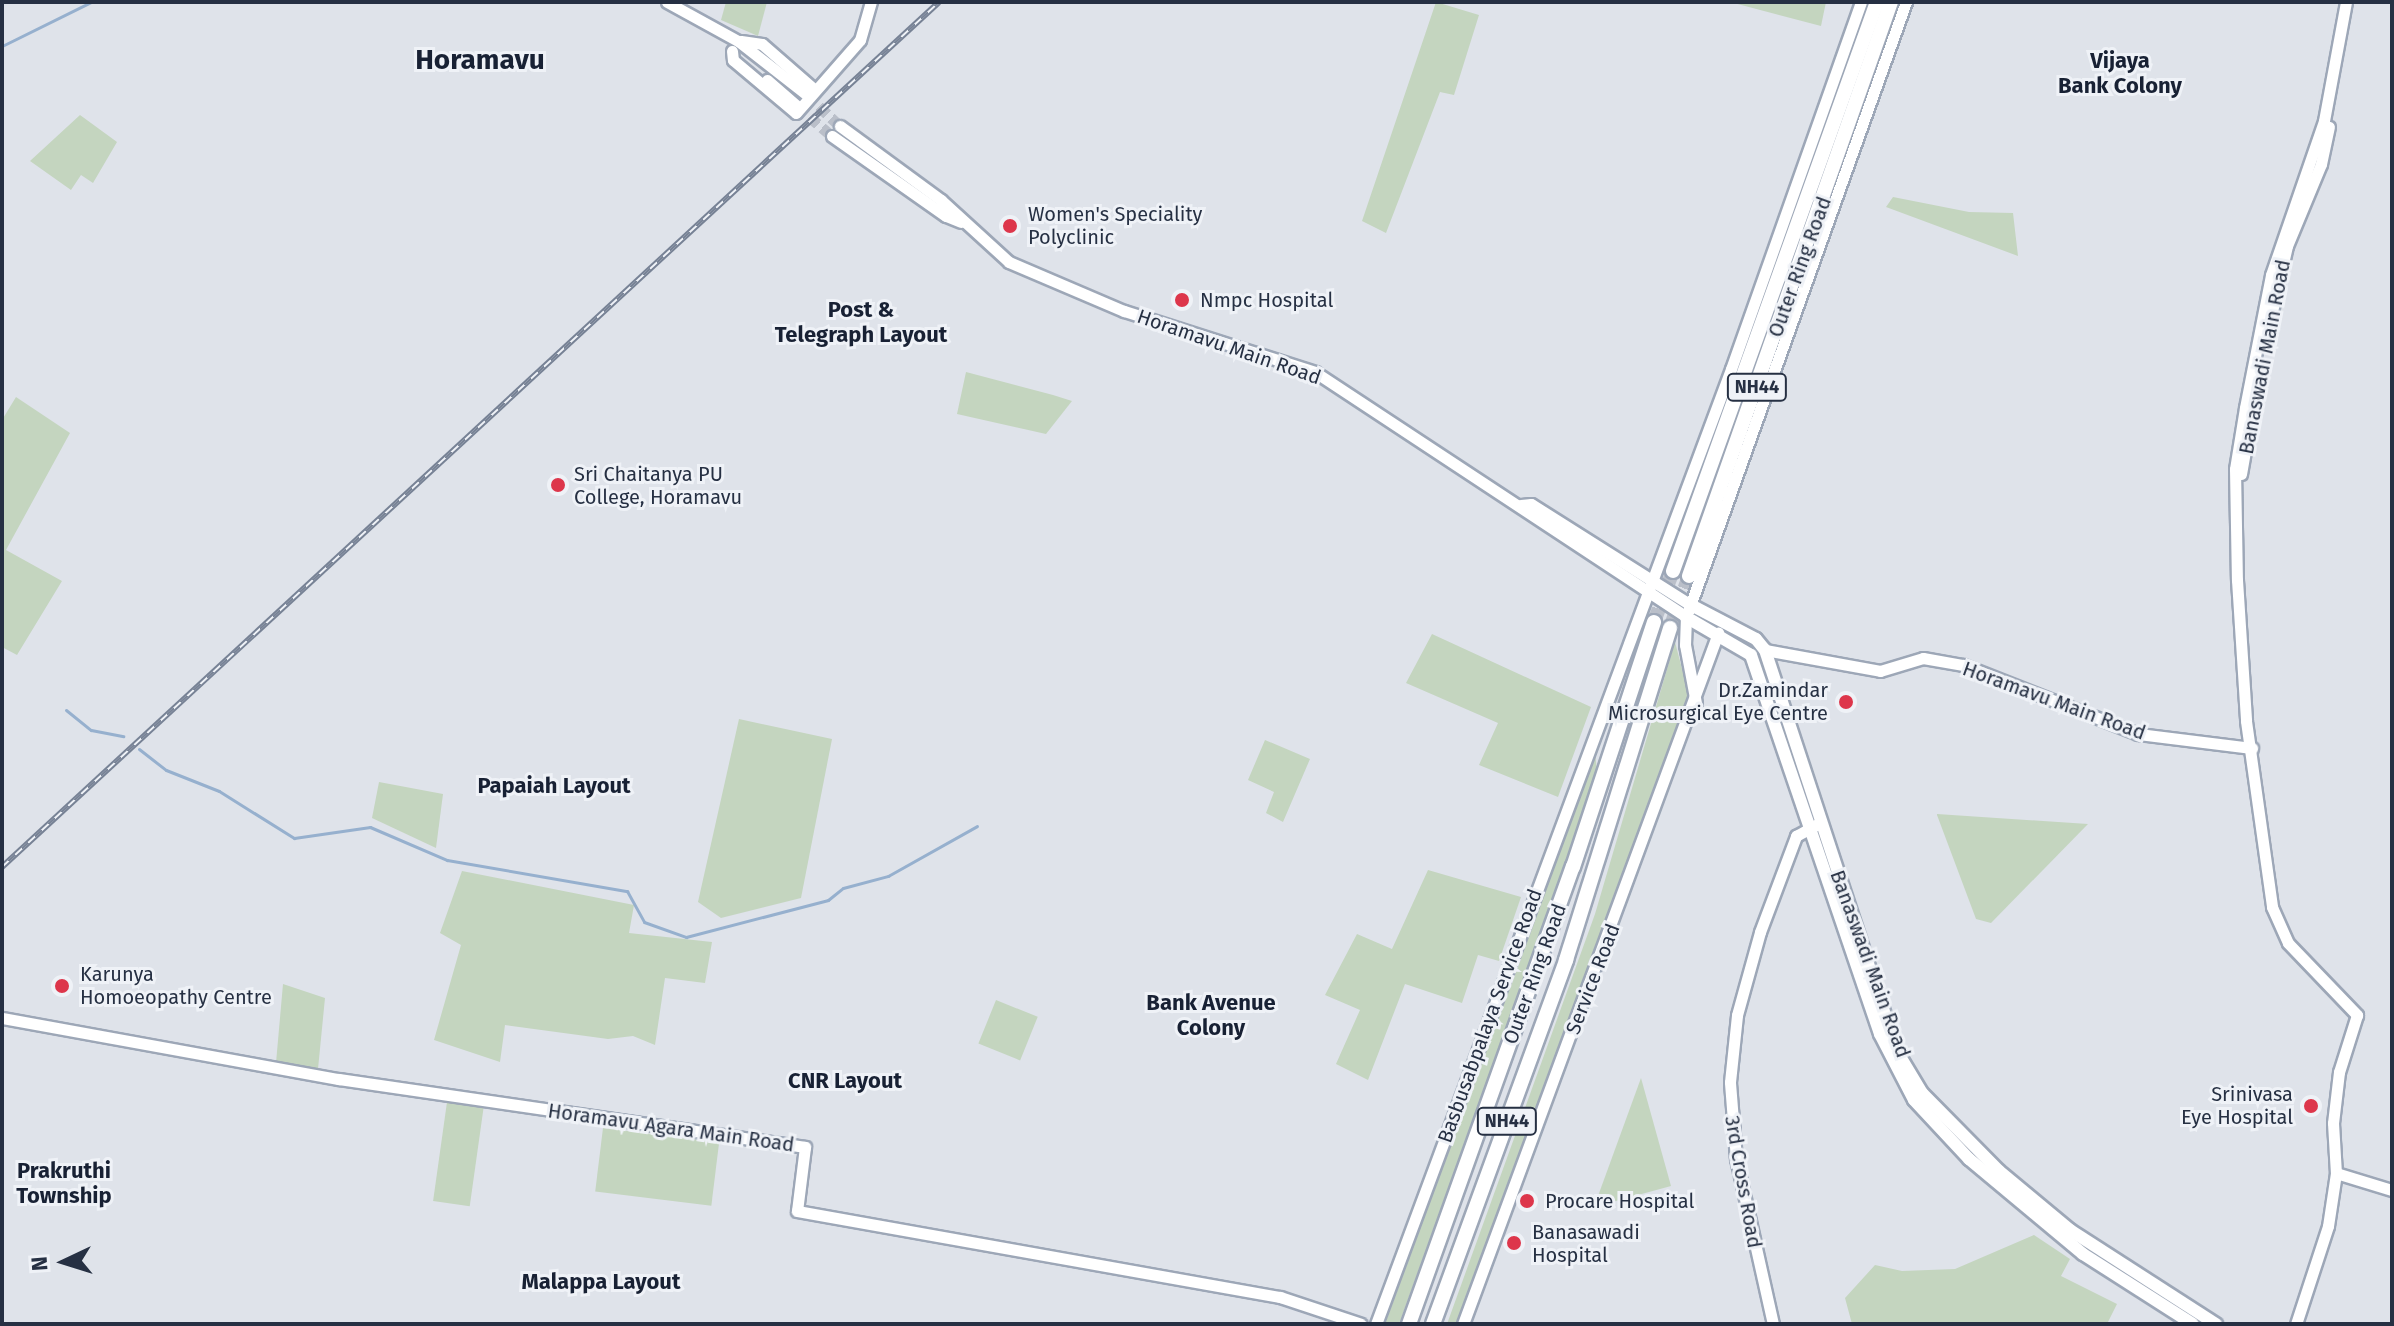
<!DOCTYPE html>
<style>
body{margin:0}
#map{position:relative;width:2394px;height:1326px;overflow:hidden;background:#dfe3ea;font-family:"Fira Sans",sans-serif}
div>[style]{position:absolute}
.green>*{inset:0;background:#c4d5bf;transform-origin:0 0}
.stream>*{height:3px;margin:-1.5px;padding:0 1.5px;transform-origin:1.5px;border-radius:1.5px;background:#96b0ce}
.secondary-tunnel>*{height:11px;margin-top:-5.5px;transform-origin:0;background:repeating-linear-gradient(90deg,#babfc9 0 11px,transparent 0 16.5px)}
.highway-tunnel>*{height:14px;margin-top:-7px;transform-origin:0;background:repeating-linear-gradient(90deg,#babfc9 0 14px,transparent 0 21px)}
.roads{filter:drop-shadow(2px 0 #9da7b7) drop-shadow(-2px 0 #9da7b7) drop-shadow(0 2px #9da7b7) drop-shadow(0 -2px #9da7b7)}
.secondary>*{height:11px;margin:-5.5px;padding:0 5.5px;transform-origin:5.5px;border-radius:5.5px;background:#fff}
.primary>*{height:12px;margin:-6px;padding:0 6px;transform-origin:6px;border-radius:6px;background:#fff}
.highway>*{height:14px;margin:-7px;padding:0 7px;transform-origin:7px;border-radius:7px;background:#fff}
.rail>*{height:6px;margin-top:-3px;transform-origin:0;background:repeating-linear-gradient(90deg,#eff2f7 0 9px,#778295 0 18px);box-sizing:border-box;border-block:2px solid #778295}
.dots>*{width:22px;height:22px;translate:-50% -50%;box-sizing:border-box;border:4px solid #eff2f7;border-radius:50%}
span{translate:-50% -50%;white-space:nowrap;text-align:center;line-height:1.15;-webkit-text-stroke:6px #eff2f7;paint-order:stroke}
.shield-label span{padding:2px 6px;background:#eff2f7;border:2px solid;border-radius:6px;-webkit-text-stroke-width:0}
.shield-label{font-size:18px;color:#263043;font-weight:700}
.poi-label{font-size:20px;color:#263043}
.left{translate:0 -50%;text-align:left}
.right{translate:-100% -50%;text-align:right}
.street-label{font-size:20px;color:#263043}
.neighbourhood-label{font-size:22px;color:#182134;font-weight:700}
.district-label{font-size:28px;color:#182134;font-weight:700}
.frame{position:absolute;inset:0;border:4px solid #263043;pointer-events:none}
.north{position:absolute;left:24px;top:1222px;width:80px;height:80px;-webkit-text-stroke:6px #eff2f7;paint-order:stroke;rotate:266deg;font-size:22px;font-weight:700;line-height:32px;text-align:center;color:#263043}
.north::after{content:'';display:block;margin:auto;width:28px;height:36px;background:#263043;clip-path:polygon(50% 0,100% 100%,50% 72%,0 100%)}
</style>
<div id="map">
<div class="green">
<i style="clip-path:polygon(726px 2px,767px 2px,758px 36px,721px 20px)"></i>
<i style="clip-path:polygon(1436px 2px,1479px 15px,1454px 95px,1440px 92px,1386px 233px,1362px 221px)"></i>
<i style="clip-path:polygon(1730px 2px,1826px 2px,1821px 26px)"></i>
<i style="clip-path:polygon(80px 115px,117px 142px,93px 183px,81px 175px,71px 190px,30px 161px)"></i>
<i style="clip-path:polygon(1893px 197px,1969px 212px,2013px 213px,2018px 256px,1886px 207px)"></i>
<i style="clip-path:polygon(966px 372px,1053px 395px,1072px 401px,1046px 434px,957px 414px)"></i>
<i style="clip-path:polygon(16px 397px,70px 433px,6px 550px,62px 581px,17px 655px,2px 647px,2px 420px)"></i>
<i style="clip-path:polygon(1432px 634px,1591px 707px,1558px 797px,1479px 765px,1498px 723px,1406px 683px)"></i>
<i style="clip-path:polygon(1675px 642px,1690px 699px,1463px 1324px,1447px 1324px,1595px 914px)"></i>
<i style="clip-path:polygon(739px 719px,832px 739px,801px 898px,721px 918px,698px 902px)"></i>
<i style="clip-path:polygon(1265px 740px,1310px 759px,1283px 822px,1266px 813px,1274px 792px,1248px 780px)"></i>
<i style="clip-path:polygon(1595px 750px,1597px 773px,1571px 851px,1399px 1324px,1385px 1324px)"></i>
<i style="clip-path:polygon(379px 782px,443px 794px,436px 848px,372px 818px)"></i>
<i style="clip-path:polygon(1937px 815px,1937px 814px,2088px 824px,1991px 923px,1976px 919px)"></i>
<i style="clip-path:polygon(1428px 870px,1521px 897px,1499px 961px,1478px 955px,1462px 1003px,1405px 984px,1368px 1080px,1336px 1064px,1360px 1010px,1325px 995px,1357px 934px,1392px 949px)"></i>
<i style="clip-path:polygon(462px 871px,634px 905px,629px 933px,712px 942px,705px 983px,665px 978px,655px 1045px,633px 1036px,608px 1039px,505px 1025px,500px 1062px,434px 1040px,461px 945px,440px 933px)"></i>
<i style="clip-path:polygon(283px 984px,325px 998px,318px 1069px,276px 1063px)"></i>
<i style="left:996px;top:1000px;width:45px;height:47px;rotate:22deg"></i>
<i style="clip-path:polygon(1641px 1078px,1671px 1186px,1594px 1207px)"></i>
<i style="left:447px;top:1102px;width:37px;height:100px;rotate:8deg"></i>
<i style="left:603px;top:1128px;width:117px;height:64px;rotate:7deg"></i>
<i style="clip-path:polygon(2034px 1235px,2070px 1259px,2061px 1276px,2117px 1304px,2107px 1324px,1852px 1324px,1845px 1298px,1875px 1265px,1902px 1271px,1955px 1269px)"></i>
</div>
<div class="stream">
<i style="left:2px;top:46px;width:99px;rotate:-26.3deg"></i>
<i style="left:66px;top:710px;width:32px;rotate:39deg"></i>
<i style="left:91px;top:730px;width:33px;rotate:11deg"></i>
<i style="left:139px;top:749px;width:34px;rotate:38deg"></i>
<i style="left:166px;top:770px;width:57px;rotate:21.6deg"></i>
<i style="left:219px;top:791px;width:89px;rotate:32.1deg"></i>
<i style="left:294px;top:838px;width:77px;rotate:-8.2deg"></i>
<i style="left:370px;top:827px;width:84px;rotate:23.2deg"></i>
<i style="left:447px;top:860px;width:183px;rotate:9.8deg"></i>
<i style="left:627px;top:891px;width:35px;rotate:61deg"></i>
<i style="left:644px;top:922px;width:45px;rotate:19.7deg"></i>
<i style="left:686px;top:937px;width:147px;rotate:-14.6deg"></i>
<i style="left:828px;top:900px;width:19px;rotate:-39deg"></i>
<i style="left:843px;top:888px;width:47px;rotate:-14.9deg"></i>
<i style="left:888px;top:876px;width:102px;rotate:-29.3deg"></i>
</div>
<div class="secondary-tunnel">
<i style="left:807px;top:95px;width:45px;rotate:43.2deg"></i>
<i style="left:797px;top:106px;width:46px;rotate:40.6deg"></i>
</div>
<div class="highway-tunnel">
<i style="left:1654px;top:622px;width:54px;rotate:-69.6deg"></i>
<i style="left:1670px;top:628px;width:55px;rotate:-69.9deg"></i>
</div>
<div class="roads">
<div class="secondary">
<i style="left:667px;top:2px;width:81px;rotate:28.8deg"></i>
<i style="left:738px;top:41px;width:88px;rotate:38deg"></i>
<i style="left:2346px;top:2px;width:121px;rotate:100.5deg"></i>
<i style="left:2324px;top:121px;width:163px;rotate:109deg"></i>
<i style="left:2271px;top:275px;width:136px;rotate:101.1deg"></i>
<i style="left:2245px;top:408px;width:62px;rotate:99.3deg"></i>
<i style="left:2235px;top:469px;width:111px;rotate:89deg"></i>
<i style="left:2237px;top:580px;width:141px;rotate:86.3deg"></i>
<i style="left:2246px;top:721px;width:188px;rotate:82deg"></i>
<i style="left:2272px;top:907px;width:39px;rotate:66deg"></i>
<i style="left:2288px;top:943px;width:100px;rotate:46.2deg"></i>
<i style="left:2357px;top:1015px;width:60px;rotate:107.5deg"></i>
<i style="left:2339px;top:1072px;width:51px;rotate:96.7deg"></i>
<i style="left:2333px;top:1123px;width:50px;rotate:86.6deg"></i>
<i style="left:2336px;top:1173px;width:59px;rotate:16.9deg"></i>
<i style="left:741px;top:41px;width:21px;rotate:8deg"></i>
<i style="left:762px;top:44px;width:70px;rotate:41deg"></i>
<i style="left:732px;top:51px;width:9px;rotate:84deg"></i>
<i style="left:733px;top:60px;width:82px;rotate:40.1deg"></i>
<i style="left:796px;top:113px;width:97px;rotate:-48.8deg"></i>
<i style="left:860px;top:40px;width:40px;rotate:-74deg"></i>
<i style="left:767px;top:80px;width:40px;rotate:41deg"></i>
<i style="left:840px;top:126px;width:125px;rotate:36.2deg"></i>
<i style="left:941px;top:200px;width:92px;rotate:42.4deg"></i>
<i style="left:1009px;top:262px;width:125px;rotate:23.1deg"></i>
<i style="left:1124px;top:311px;width:201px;rotate:17.7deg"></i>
<i style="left:1315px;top:372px;width:445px;rotate:33.4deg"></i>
<i style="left:832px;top:136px;width:139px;rotate:35.1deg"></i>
<i style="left:946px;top:216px;width:16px;rotate:22deg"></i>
<i style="left:2270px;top:320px;width:76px;rotate:-77.1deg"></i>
<i style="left:2287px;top:246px;width:89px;rotate:-67.5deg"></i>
<i style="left:2321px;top:164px;width:38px;rotate:-78deg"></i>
<i style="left:2241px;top:474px;width:75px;rotate:-80deg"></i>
<i style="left:1521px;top:505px;width:10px;rotate:-6deg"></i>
<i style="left:1531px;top:504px;width:189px;rotate:32.3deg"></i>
<i style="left:1765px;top:650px;width:117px;rotate:10.3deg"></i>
<i style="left:1880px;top:671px;width:45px;rotate:-16.8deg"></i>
<i style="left:1923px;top:658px;width:41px;rotate:9.9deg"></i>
<i style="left:1963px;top:665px;width:188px;rotate:21.5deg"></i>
<i style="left:2138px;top:734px;width:115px;rotate:7deg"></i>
<i style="left:1696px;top:703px;width:59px;rotate:-100.7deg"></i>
<i style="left:1685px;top:645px;width:28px;rotate:-88deg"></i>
<i style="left:1686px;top:617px;width:653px;rotate:-70.32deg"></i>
<i style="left:2px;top:1018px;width:342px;rotate:10.3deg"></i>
<i style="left:339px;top:1079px;width:471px;rotate:8.3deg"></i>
<i style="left:805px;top:1147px;width:64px;rotate:97.1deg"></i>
<i style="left:797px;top:1211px;width:491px;rotate:10.1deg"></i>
<i style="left:1280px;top:1297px;width:85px;rotate:18.4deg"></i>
<i style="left:1376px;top:1324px;width:1019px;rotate:-69.61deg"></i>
<i style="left:1731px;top:369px;width:389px;rotate:-70.5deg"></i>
<i style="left:1463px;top:1324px;width:737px;rotate:-69.74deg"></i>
<i style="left:1773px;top:1324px;width:169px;rotate:-102.6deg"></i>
<i style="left:1736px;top:1159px;width:77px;rotate:-94.5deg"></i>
<i style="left:1730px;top:1082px;width:67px;rotate:-84deg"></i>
<i style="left:1737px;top:1015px;width:86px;rotate:-74.5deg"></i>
<i style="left:1760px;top:932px;width:103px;rotate:-69.4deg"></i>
<i style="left:1796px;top:836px;width:25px;rotate:-29deg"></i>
<i style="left:2296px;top:1324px;width:103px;rotate:-71.9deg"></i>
<i style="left:2328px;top:1226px;width:54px;rotate:-81.4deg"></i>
</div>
<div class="primary">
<i style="left:1691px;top:605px;width:73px;rotate:27.6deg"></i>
<i style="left:1756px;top:639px;width:14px;rotate:51deg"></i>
<i style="left:1765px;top:650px;width:378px;rotate:71.8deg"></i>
<i style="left:1883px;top:1009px;width:46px;rotate:71.2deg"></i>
<i style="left:1898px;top:1053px;width:47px;rotate:59deg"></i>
<i style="left:1922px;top:1093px;width:110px;rotate:45.4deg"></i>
<i style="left:1999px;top:1171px;width:92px;rotate:39.7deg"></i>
<i style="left:2070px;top:1230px;width:174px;rotate:32.8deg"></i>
<i style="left:1686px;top:617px;width:75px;rotate:30.3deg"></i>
<i style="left:1751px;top:655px;width:400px;rotate:71.2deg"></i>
<i style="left:1880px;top:1034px;width:74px;rotate:62.7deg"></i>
<i style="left:1914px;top:1100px;width:81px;rotate:47deg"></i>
<i style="left:1969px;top:1159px;width:148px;rotate:39.8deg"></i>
<i style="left:2083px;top:1254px;width:130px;rotate:32.5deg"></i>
</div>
<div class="highway">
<i style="left:1673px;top:571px;width:604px;rotate:-70.28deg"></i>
<i style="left:1689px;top:576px;width:609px;rotate:-70.61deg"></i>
<i style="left:1409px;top:1324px;width:486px;rotate:-70.3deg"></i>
<i style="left:1573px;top:867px;width:258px;rotate:-71.7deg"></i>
<i style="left:1433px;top:1324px;width:388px;rotate:-69.9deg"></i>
<i style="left:1566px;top:960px;width:348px;rotate:-72.6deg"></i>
</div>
</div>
<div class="rail">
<i style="left:2px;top:867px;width:1275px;rotate:-42.71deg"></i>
</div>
<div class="dots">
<i style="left:1010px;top:226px;background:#dd364b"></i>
<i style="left:1182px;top:300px;background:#dd364b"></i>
<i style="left:558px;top:485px;background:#dd364b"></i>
<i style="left:1846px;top:702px;background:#dd364b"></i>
<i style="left:62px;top:986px;background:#dd364b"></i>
<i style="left:2311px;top:1106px;background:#dd364b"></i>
<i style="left:1527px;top:1201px;background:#dd364b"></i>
<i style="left:1514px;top:1243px;background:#dd364b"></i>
</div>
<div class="shield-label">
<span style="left:1757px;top:387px">NH44</span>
<span style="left:1507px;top:1121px">NH44</span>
</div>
<div class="poi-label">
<span class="left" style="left:1028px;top:226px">Women's Speciality<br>Polyclinic</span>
<span class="left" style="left:1200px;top:300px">Nmpc Hospital</span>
<span class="left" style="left:574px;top:486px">Sri Chaitanya PU<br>College, Horamavu</span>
<span class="right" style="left:1828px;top:702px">Dr.Zamindar<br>Microsurgical Eye Centre</span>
<span class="left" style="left:80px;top:986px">Karunya<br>Homoeopathy Centre</span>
<span class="right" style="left:2293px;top:1106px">Srinivasa<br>Eye Hospital</span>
<span class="left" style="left:1545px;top:1201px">Procare Hospital</span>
<span class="left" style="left:1532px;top:1244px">Banasawadi<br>Hospital</span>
</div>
<div class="street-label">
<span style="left:1800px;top:267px;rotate:-70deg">Outer Ring Road</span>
<span style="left:1229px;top:347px;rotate:19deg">Horamavu Main Road</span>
<span style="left:2265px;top:357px;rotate:-79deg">Banaswadi Main Road</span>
<span style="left:2054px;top:701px;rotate:20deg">Horamavu Main Road</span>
<span style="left:1870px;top:964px;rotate:70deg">Banaswadi Main Road</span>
<span style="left:1535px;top:974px;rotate:-70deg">Outer Ring Road</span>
<span style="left:1593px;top:979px;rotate:-69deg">Service Road</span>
<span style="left:1490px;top:1016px;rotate:-70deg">Basbusabpalaya Service Road</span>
<span style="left:671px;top:1128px;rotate:8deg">Horamavu Agara Main Road</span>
<span style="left:1743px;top:1182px;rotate:80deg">3rd Cross Road</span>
</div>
<div class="neighbourhood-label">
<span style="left:2120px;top:73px">Vijaya<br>Bank Colony</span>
<span style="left:861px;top:322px">Post &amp;<br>Telegraph Layout</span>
<span style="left:554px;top:786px">Papaiah Layout</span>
<span style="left:1211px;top:1015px">Bank Avenue<br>Colony</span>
<span style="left:845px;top:1081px">CNR Layout</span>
<span style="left:64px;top:1183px">Prakruthi<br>Township</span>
<span style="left:601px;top:1282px">Malappa Layout</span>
</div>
<div class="district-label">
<span style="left:480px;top:60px">Horamavu</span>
</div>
<div class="frame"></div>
<div class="north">N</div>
</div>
